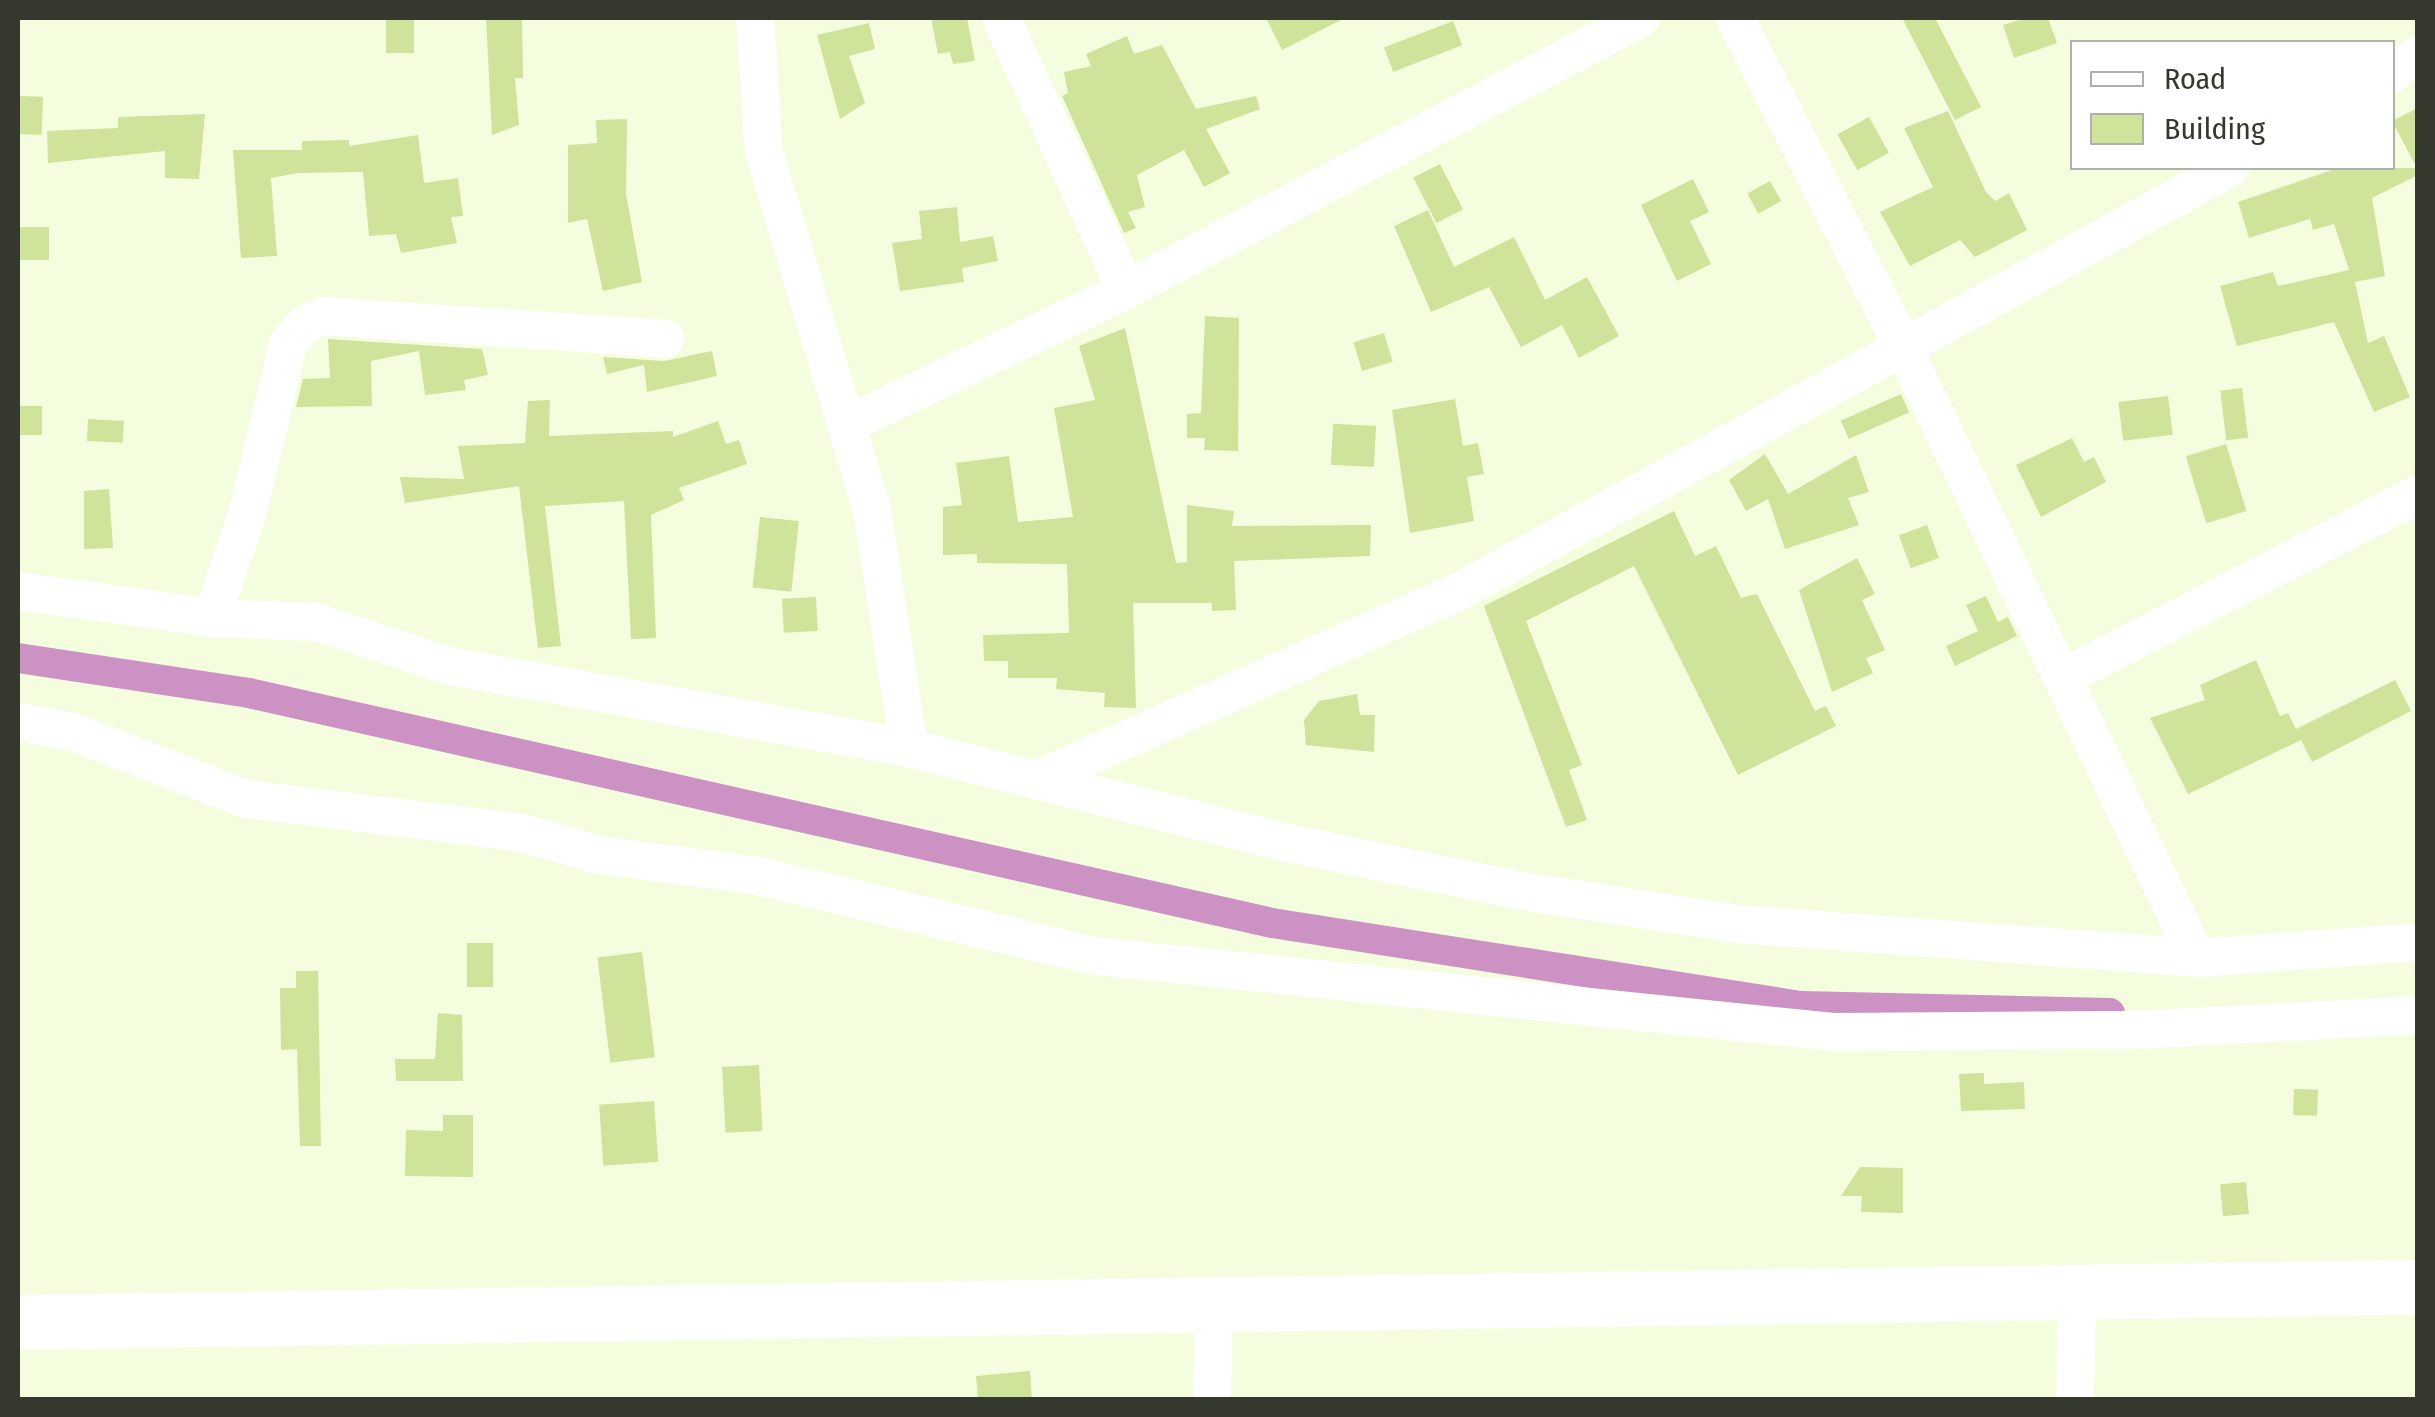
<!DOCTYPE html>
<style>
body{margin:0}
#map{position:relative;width:2435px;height:1417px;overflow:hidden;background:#f4fdde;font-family:"Fira Sans Condensed",sans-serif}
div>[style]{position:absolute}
.canal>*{height:30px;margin:-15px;padding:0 15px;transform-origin:15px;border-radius:15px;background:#cc92c3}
.building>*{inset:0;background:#cfe39b;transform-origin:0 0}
.minor>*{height:38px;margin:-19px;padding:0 19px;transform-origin:19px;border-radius:19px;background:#fff}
.highway>*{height:55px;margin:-27.5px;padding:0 27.5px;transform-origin:27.5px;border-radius:27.5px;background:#fff}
span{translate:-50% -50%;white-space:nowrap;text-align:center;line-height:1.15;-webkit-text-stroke:8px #fff;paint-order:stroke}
.frame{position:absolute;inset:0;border:20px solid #35392d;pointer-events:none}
.legend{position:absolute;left:2070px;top:40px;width:325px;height:130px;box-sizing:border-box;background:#fff;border:2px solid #aeb0ab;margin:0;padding:12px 18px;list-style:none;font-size:30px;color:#35392d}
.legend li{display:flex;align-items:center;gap:20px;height:50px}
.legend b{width:50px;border:2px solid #aeb0ab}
</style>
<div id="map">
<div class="canal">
<i style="left:18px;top:658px;width:234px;rotate:8.6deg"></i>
<i style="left:249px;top:693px;width:1049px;rotate:12.67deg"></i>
<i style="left:1272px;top:923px;width:535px;rotate:8.92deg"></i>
<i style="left:1801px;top:1006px;width:309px;rotate:1.3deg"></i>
</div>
<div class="building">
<i style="left:386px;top:18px;width:28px;height:35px"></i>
<i style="clip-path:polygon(486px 18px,522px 18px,523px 78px,515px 78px,519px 125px,492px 135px)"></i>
<i style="clip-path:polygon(931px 18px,967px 18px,975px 61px,953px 64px,950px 52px,938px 54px)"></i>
<i style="clip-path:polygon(1266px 18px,1345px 18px,1282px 50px)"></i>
<i style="clip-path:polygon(1902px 18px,1935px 18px,1981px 107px,1955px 120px)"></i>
<i style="clip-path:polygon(2026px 18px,2048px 18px,2057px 43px,2014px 58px,2003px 25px)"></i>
<i style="left:1453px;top:21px;width:26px;height:74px;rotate:69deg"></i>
<i style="clip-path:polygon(869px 23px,875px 49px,849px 56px,865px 103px,840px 119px,817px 35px)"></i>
<i style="clip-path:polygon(1127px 36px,1134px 54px,1162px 45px,1196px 109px,1256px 96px,1260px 109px,1206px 129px,1230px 173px,1204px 187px,1184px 150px,1137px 175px,1145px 207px,1128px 212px,1136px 228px,1124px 233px,1062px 96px,1068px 93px,1064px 72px,1091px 66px,1086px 54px)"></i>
<i style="left:18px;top:96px;width:25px;height:38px;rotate:2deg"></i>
<i style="clip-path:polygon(2418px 108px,2418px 175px,2372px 198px,2385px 276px,2355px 282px,2368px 343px,2384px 336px,2410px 397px,2374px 412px,2334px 322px,2237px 346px,2220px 286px,2273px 272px,2278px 286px,2349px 270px,2334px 224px,2313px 230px,2310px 219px,2249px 238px,2238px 202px,2338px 168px,2417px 168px,2392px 121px)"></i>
<i style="clip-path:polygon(1948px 111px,1986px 192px,1995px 201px,2009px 193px,2027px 230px,1975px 257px,1960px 240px,1910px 266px,1880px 212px,1933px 187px,1904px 128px)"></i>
<i style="clip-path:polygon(205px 114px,199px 179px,165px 178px,165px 151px,48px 163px,47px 131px,118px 128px,118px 117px)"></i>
<i style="left:1869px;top:117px;width:41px;height:36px;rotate:61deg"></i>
<i style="clip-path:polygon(627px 119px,626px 194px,642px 282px,603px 291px,587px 219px,568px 223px,568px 145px,597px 143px,596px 120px)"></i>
<i style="clip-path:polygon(418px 135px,424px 183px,458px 178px,463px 216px,451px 217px,457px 243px,401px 253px,396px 234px,369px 236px,363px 172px,297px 173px,271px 178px,277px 256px,241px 258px,233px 150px,302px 150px,302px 141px,349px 140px,349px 146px)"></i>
<i style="left:1440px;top:164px;width:51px;height:30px;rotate:63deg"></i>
<i style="clip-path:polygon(1693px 179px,1709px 212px,1690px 221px,1711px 264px,1677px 281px,1641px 205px)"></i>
<i style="left:1770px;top:181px;width:23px;height:26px;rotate:61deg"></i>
<i style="clip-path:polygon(957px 207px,960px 242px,993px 236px,998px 261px,962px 268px,964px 282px,900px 291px,892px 243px,922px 239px,919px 211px)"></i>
<i style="clip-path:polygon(1428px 210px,1454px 267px,1514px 237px,1545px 300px,1587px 277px,1619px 336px,1579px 358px,1562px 325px,1521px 347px,1489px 287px,1431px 312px,1394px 226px)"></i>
<i style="left:49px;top:227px;width:33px;height:31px;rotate:90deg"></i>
<i style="clip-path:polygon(1205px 316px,1239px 318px,1238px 451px,1204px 450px,1205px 438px,1187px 438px,1187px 414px,1201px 413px)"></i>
<i style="clip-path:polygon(1125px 328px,1176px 563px,1187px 562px,1187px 505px,1234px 511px,1232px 526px,1371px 525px,1370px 556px,1234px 561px,1236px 610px,1212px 611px,1212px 603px,1133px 603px,1136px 708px,1104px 707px,1105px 693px,1056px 689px,1057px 678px,1008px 678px,1008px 661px,984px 661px,983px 635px,1069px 633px,1067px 564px,977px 563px,977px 554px,943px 555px,943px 507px,962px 505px,956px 463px,1009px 456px,1018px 522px,1073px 517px,1054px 408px,1095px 400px,1079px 346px)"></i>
<i style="left:1384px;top:333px;width:30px;height:32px;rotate:73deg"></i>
<i style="clip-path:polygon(328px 339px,482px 349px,488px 375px,464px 380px,466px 390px,425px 395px,419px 351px,371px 361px,372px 406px,296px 407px,303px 379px,330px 378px)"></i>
<i style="clip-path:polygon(712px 351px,717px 376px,647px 392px,644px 365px,607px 374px,603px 357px,664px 361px)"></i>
<i style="left:2242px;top:388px;width:50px;height:22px;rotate:83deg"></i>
<i style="left:1901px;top:394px;width:20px;height:66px;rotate:66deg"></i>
<i style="left:2168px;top:396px;width:39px;height:50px;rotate:83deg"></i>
<i style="clip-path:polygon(1455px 399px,1463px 446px,1478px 443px,1484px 474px,1467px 477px,1474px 521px,1410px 533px,1392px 410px)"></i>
<i style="clip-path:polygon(550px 400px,549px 436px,673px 431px,673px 437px,718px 421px,726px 444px,739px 440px,747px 464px,679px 488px,684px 500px,651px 515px,656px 638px,631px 639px,624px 501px,545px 506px,561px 646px,538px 648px,519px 486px,405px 503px,400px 477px,464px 479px,458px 446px,525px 443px,528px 401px)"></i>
<i style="left:18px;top:406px;width:24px;height:29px"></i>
<i style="left:88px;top:419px;width:36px;height:22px;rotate:3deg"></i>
<i style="left:1376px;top:426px;width:41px;height:43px;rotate:93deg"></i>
<i style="clip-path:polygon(2072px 438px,2084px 462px,2094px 457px,2106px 482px,2041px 517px,2016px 465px)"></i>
<i style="left:2226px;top:444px;width:70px;height:42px;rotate:73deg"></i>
<i style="clip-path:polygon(1765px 454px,1788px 494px,1856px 455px,1869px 492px,1848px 498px,1859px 525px,1785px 549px,1768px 499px,1746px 511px,1729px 480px)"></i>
<i style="clip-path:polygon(109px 489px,113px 548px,84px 549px,84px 491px)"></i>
<i style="clip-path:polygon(1674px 511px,1695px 556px,1716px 546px,1741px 598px,1757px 594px,1815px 711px,1826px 706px,1836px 726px,1738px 775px,1634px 566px,1526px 621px,1582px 765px,1569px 770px,1587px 820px,1566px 827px,1484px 606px)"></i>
<i style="left:760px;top:517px;width:39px;height:71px;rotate:6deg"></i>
<i style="left:1927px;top:525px;width:35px;height:30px;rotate:70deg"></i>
<i style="clip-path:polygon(1857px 558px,1875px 594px,1862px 600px,1885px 650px,1866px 658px,1873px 673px,1832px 692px,1799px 590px)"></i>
<i style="clip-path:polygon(1986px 596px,1998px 622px,2008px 617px,2017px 636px,1955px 666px,1946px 646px,1978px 631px,1966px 605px)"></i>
<i style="left:816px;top:597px;width:34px;height:34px;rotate:87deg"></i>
<i style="clip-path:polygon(2256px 660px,2280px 716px,2288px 713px,2296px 729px,2395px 680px,2411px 711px,2312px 762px,2301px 740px,2188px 794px,2150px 718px,2205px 700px,2200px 685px)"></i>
<i style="clip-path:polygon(1357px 694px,1360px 715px,1375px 715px,1374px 752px,1306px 745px,1304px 720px,1319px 701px)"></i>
<i style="left:467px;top:943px;width:26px;height:44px"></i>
<i style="left:642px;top:952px;width:106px;height:45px;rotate:83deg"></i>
<i style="clip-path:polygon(296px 971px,318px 971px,321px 1146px,300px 1146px,297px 1049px,281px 1050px,280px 988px,296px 988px)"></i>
<i style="clip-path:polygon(438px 1013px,462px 1015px,463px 1081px,396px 1081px,395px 1059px,435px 1059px)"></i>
<i style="left:759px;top:1065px;width:66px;height:37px;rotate:87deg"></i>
<i style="clip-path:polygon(1984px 1073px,1984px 1084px,2024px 1082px,2025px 1109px,1961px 1111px,1959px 1074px)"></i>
<i style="left:2294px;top:1089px;width:24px;height:26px;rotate:2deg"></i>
<i style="left:654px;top:1101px;width:61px;height:55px;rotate:86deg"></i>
<i style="clip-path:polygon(443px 1115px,473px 1115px,473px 1177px,405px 1176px,406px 1130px,443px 1131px)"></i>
<i style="clip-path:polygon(1860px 1167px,1903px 1168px,1903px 1213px,1861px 1212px,1862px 1196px,1841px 1196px)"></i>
<i style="left:2246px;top:1182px;width:32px;height:26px;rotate:85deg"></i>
<i style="clip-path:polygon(1030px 1371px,1032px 1400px,978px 1400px,976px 1376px)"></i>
</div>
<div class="minor">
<i style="left:755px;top:18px;width:134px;rotate:86.2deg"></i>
<i style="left:764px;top:152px;width:373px;rotate:73.2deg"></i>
<i style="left:872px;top:509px;width:242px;rotate:81.2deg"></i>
<i style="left:1001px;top:18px;width:299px;rotate:65.3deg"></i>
<i style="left:1735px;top:18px;width:369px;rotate:62.9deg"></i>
<i style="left:1903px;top:347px;width:678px;rotate:64.3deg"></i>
<i style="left:2392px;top:74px;width:32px;rotate:-36deg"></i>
<i style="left:850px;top:423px;width:306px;rotate:-25.7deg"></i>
<i style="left:1126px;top:290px;width:582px;rotate:-27.84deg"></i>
<i style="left:18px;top:591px;width:196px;rotate:7.9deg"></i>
<i style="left:212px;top:618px;width:104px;rotate:2.2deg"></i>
<i style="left:316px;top:622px;width:140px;rotate:18.3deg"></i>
<i style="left:449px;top:666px;width:467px;rotate:10.1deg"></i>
<i style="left:909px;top:748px;width:391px;rotate:14.1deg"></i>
<i style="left:1288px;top:843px;width:239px;rotate:11.6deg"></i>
<i style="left:1522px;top:891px;width:219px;rotate:8.7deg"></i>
<i style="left:1738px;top:924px;width:460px;rotate:4.2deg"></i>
<i style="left:2197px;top:958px;width:222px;rotate:-4.1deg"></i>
<i style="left:212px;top:618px;width:113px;rotate:-71.4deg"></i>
<i style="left:248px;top:511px;width:172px;rotate:-76.5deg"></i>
<i style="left:288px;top:344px;width:25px;rotate:-50deg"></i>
<i style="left:304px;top:325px;width:21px;rotate:-25deg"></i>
<i style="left:323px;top:316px;width:343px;rotate:3.8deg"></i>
<i style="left:2064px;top:677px;width:399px;rotate:-27.3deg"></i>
<i style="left:18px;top:722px;width:56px;rotate:10.3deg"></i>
<i style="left:73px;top:732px;width:186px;rotate:21.2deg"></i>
<i style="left:246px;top:799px;width:278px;rotate:7deg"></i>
<i style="left:522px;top:833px;width:80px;rotate:15.9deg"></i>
<i style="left:599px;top:855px;width:156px;rotate:7.4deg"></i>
<i style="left:754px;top:875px;width:350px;rotate:13.4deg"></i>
<i style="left:1095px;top:956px;width:742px;rotate:5.88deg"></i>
<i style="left:1833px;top:1032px;width:303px;rotate:-0.4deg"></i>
<i style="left:2136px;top:1030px;width:282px;rotate:-3deg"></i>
<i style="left:1042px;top:777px;width:453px;rotate:-24deg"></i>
<i style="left:1456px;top:593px;width:883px;rotate:-28.77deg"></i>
<i style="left:1212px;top:1400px;width:96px;rotate:-88.8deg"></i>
<i style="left:2075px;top:1400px;width:109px;rotate:-88.9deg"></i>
</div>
<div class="highway">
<i style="left:18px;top:1322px;width:2400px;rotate:-0.84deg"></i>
</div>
<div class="frame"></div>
<ul class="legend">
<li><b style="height:12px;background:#fff"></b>Road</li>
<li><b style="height:28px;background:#cfe39b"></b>Building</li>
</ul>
</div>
